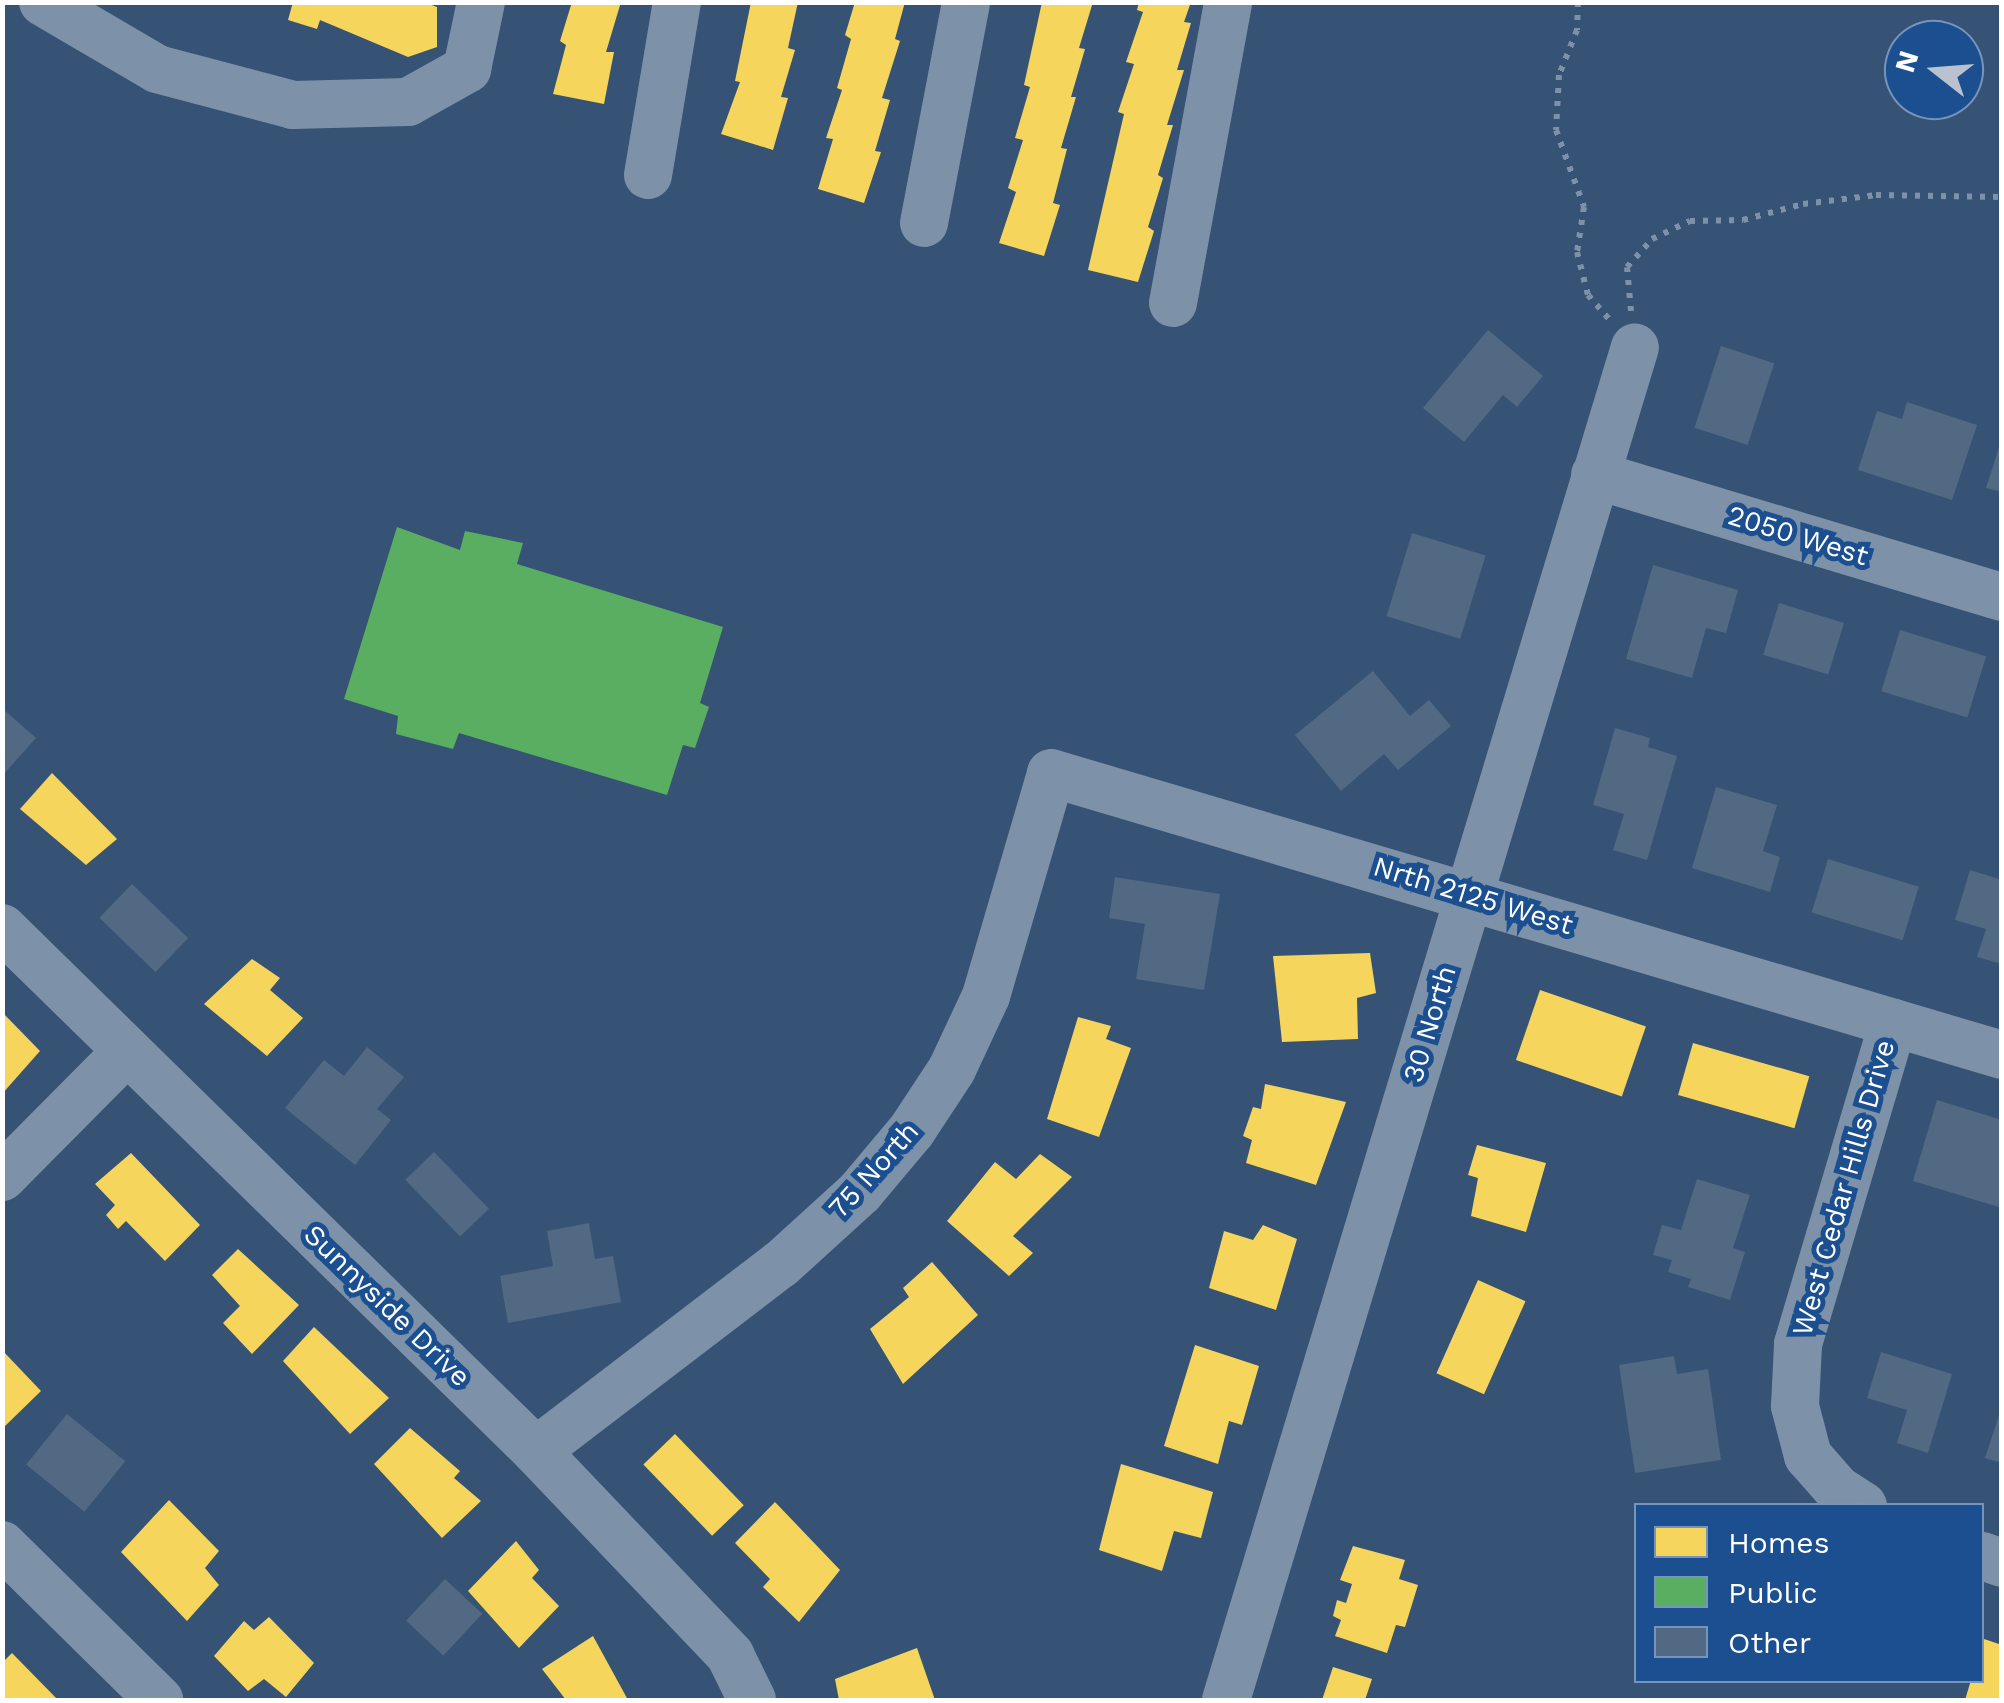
<!DOCTYPE html>
<style>
body{margin:0}
#map{position:relative;width:2004px;height:1703px;overflow:hidden;background:#365274;font-family:"Work Sans",sans-serif}
div>[style]{position:absolute}
.homes>*{inset:0;background:#f6d55c;transform-origin:0 0}
.public>*{inset:0;background:#5aae61}
.building>*{inset:0;background:#526984;transform-origin:0 0}
.path>*{height:6px;margin-top:-3px;transform-origin:0;background:repeating-linear-gradient(90deg,#7d92a8 0 5px,transparent 0 13px)}
.minor>*{height:48px;margin:-24px;padding:0 24px;transform-origin:24px;border-radius:24px;background:#7d92a8}
span{translate:-50% -50%;white-space:nowrap;text-align:center;line-height:1.15;-webkit-text-stroke:10px #1b4f8f;paint-order:stroke}
.street-label{font-size:28px;color:#fff}
.frame{position:absolute;inset:0;border:5px solid #fff;pointer-events:none}
.legend{position:absolute;left:1634px;top:1503px;width:350px;height:180px;box-sizing:border-box;background:#1b4f8f;border:2px solid #7695bc;margin:0;padding:12px 18px;list-style:none;font-size:30px;color:#fff}
.legend li{display:flex;align-items:center;gap:20px;height:50px}
.legend b{width:50px;border:2px solid #7695bc}
.north{position:absolute;left:1884px;top:20px;width:100px;height:100px;box-sizing:border-box;background:#1b4f8f;border:2px solid #7695bc;border-radius:50%;rotate:287deg;font-size:28px;font-weight:700;line-height:40px;text-align:center;color:#fff}
.north::after{content:'';display:block;margin:auto;width:35px;height:45px;background:#b9c2ce;clip-path:polygon(50% 0,100% 100%,50% 72%,0 100%)}
</style>
<div id="map">
<div class="homes">
<i style="clip-path:polygon(293px 2px,424px 2px,437px 7px,437px 47px,408px 57px,320px 20px,317px 29px,288px 20px)"></i>
<i style="clip-path:polygon(572px 2px,621px 2px,606px 52px,614px 52px,604px 104px,553px 94px,566px 45px,560px 41px)"></i>
<i style="clip-path:polygon(751px 2px,798px 2px,788px 48px,795px 50px,781px 97px,788px 98px,773px 150px,721px 134px,740px 82px,735px 81px)"></i>
<i style="clip-path:polygon(855px 2px,905px 2px,895px 39px,900px 41px,882px 98px,890px 100px,875px 151px,881px 152px,864px 203px,818px 189px,833px 139px,826px 138px,842px 90px,837px 88px,851px 39px,845px 35px)"></i>
<i style="clip-path:polygon(1042px 2px,1093px 2px,1079px 48px,1085px 49px,1071px 97px,1076px 97px,1061px 148px,1067px 149px,1053px 203px,1060px 205px,1044px 256px,999px 243px,1016px 192px,1008px 188px,1023px 140px,1015px 138px,1030px 87px,1024px 85px)"></i>
<i style="clip-path:polygon(1139px 2px,1191px 2px,1184px 22px,1191px 23px,1177px 70px,1184px 70px,1167px 125px,1173px 125px,1158px 175px,1163px 178px,1148px 227px,1154px 231px,1138px 282px,1088px 270px,1124px 114px,1118px 112px,1134px 64px,1126px 62px,1143px 12px,1137px 10px)"></i>
<i style="clip-path:polygon(52px 773px,117px 839px,86px 865px,20px 809px)"></i>
<i style="clip-path:polygon(1370px 953px,1376px 993px,1357px 998px,1358px 1039px,1282px 1042px,1273px 956px)"></i>
<i style="clip-path:polygon(252px 959px,280px 978px,270px 990px,303px 1018px,267px 1056px,204px 1004px)"></i>
<i style="left:1540px;top:990px;width:112px;height:74px;rotate:19deg"></i>
<i style="clip-path:polygon(2px 1012px,40px 1051px,2px 1094px)"></i>
<i style="clip-path:polygon(1078px 1017px,1111px 1026px,1106px 1039px,1131px 1048px,1099px 1137px,1047px 1119px)"></i>
<i style="left:1693px;top:1043px;width:121px;height:54px;rotate:16deg"></i>
<i style="clip-path:polygon(1265px 1084px,1346px 1102px,1316px 1185px,1246px 1163px,1252px 1140px,1243px 1136px,1253px 1107px,1261px 1109px)"></i>
<i style="clip-path:polygon(1477px 1145px,1546px 1163px,1526px 1232px,1471px 1216px,1478px 1178px,1468px 1175px)"></i>
<i style="clip-path:polygon(131px 1153px,200px 1225px,165px 1261px,126px 1221px,118px 1229px,106px 1215px,115px 1205px,95px 1184px)"></i>
<i style="clip-path:polygon(1040px 1154px,1072px 1177px,1013px 1236px,1033px 1253px,1009px 1276px,947px 1221px,995px 1162px,1016px 1179px)"></i>
<i style="clip-path:polygon(1263px 1225px,1297px 1239px,1276px 1310px,1209px 1288px,1224px 1231px,1253px 1240px)"></i>
<i style="clip-path:polygon(238px 1249px,299px 1305px,252px 1354px,223px 1323px,240px 1306px,212px 1275px)"></i>
<i style="clip-path:polygon(932px 1262px,978px 1315px,903px 1384px,870px 1329px,909px 1297px,903px 1288px)"></i>
<i style="left:1478px;top:1280px;width:52px;height:102px;rotate:24deg"></i>
<i style="clip-path:polygon(314px 1327px,389px 1398px,350px 1434px,283px 1361px)"></i>
<i style="clip-path:polygon(1195px 1345px,1259px 1366px,1242px 1425px,1229px 1421px,1218px 1464px,1164px 1446px)"></i>
<i style="clip-path:polygon(2px 1350px,41px 1391px,2px 1429px)"></i>
<i style="clip-path:polygon(410px 1428px,460px 1471px,454px 1478px,481px 1501px,442px 1538px,374px 1464px)"></i>
<i style="left:675px;top:1434px;width:99px;height:44px;rotate:46deg"></i>
<i style="clip-path:polygon(1121px 1464px,1213px 1492px,1201px 1538px,1174px 1531px,1162px 1571px,1099px 1550px)"></i>
<i style="clip-path:polygon(169px 1500px,219px 1551px,205px 1568px,219px 1585px,187px 1621px,121px 1552px)"></i>
<i style="clip-path:polygon(775px 1502px,840px 1570px,799px 1622px,763px 1587px,770px 1579px,735px 1543px)"></i>
<i style="clip-path:polygon(516px 1541px,539px 1570px,532px 1578px,559px 1606px,519px 1648px,468px 1591px)"></i>
<i style="clip-path:polygon(1353px 1546px,1405px 1560px,1399px 1579px,1418px 1585px,1405px 1627px,1396px 1625px,1387px 1653px,1335px 1636px,1341px 1620px,1333px 1616px,1337px 1600px,1346px 1603px,1352px 1584px,1340px 1580px)"></i>
<i style="clip-path:polygon(269px 1617px,314px 1663px,286px 1697px,264px 1679px,248px 1691px,214px 1656px,244px 1621px,254px 1630px)"></i>
<i style="clip-path:polygon(593px 1636px,628px 1700px,566px 1700px,542px 1669px)"></i>
<i style="clip-path:polygon(1984px 1639px,2002px 1645px,2002px 1700px,1965px 1700px,1971px 1680px,1982px 1680px)"></i>
<i style="clip-path:polygon(917px 1648px,935px 1700px,839px 1700px,835px 1679px)"></i>
<i style="clip-path:polygon(12px 1653px,58px 1700px,2px 1700px,2px 1663px)"></i>
<i style="clip-path:polygon(1333px 1667px,1372px 1679px,1365px 1700px,1322px 1700px)"></i>
</div>
<div class="public">
<i style="clip-path:polygon(397px 527px,460px 550px,465px 531px,523px 543px,517px 564px,723px 627px,700px 703px,709px 707px,695px 748px,683px 745px,667px 795px,459px 733px,453px 749px,396px 734px,398px 716px,344px 699px)"></i>
</div>
<div class="building">
<i style="clip-path:polygon(1488px 330px,1543px 376px,1517px 407px,1503px 395px,1464px 442px,1423px 408px)"></i>
<i style="left:1721px;top:346px;width:56px;height:86px;rotate:18deg"></i>
<i style="clip-path:polygon(1907px 402px,1977px 425px,1952px 500px,1858px 470px,1877px 411px,1902px 419px)"></i>
<i style="clip-path:polygon(2002px 438px,2002px 492px,1986px 488px)"></i>
<i style="left:1412px;top:533px;width:77px;height:87px;rotate:17deg"></i>
<i style="clip-path:polygon(1653px 565px,1738px 590px,1726px 633px,1706px 628px,1692px 678px,1626px 659px)"></i>
<i style="left:1779px;top:603px;width:68px;height:54px;rotate:17deg"></i>
<i style="left:1900px;top:630px;width:90px;height:64px;rotate:17deg"></i>
<i style="clip-path:polygon(1373px 671px,1410px 716px,1429px 700px,1451px 726px,1398px 770px,1384px 754px,1341px 791px,1295px 735px)"></i>
<i style="clip-path:polygon(2px 708px,36px 738px,2px 776px)"></i>
<i style="clip-path:polygon(1615px 728px,1650px 738px,1648px 747px,1677px 756px,1647px 860px,1613px 850px,1624px 814px,1593px 805px)"></i>
<i style="clip-path:polygon(1716px 787px,1777px 805px,1763px 851px,1780px 857px,1770px 892px,1692px 868px)"></i>
<i style="left:1828px;top:859px;width:95px;height:56px;rotate:17deg"></i>
<i style="clip-path:polygon(1970px 870px,2002px 880px,2002px 964px,1977px 957px,1986px 929px,1955px 920px)"></i>
<i style="clip-path:polygon(1115px 877px,1220px 894px,1204px 990px,1136px 979px,1145px 924px,1109px 918px)"></i>
<i style="left:132px;top:884px;width:78px;height:47px;rotate:44deg"></i>
<i style="clip-path:polygon(367px 1047px,404px 1077px,377px 1109px,391px 1120px,355px 1165px,285px 1108px,324px 1060px,344px 1076px)"></i>
<i style="clip-path:polygon(1937px 1100px,2002px 1120px,2002px 1208px,1913px 1181px)"></i>
<i style="left:434px;top:1152px;width:79px;height:40px;rotate:46deg"></i>
<i style="clip-path:polygon(1697px 1179px,1750px 1195px,1733px 1248px,1745px 1252px,1730px 1300px,1688px 1287px,1691px 1279px,1668px 1272px,1672px 1260px,1653px 1255px,1662px 1225px,1681px 1230px)"></i>
<i style="clip-path:polygon(589px 1223px,595px 1259px,613px 1256px,621px 1302px,508px 1323px,500px 1276px,553px 1266px,547px 1231px)"></i>
<i style="clip-path:polygon(1881px 1352px,1952px 1374px,1928px 1453px,1897px 1443px,1907px 1410px,1867px 1398px)"></i>
<i style="clip-path:polygon(1674px 1356px,1677px 1374px,1708px 1369px,1721px 1460px,1635px 1473px,1619px 1365px)"></i>
<i style="clip-path:polygon(2002px 1406px,2002px 1463px,1985px 1458px)"></i>
<i style="left:67px;top:1414px;width:75px;height:65px;rotate:39deg"></i>
<i style="left:445px;top:1579px;width:51px;height:57px;rotate:43deg"></i>
</div>
<div class="path">
<i style="left:1578px;top:2px;width:28px;rotate:92deg"></i>
<i style="left:1577px;top:30px;width:48px;rotate:111.8deg"></i>
<i style="left:1559px;top:75px;width:55px;rotate:93.1deg"></i>
<i style="left:1556px;top:130px;width:82px;rotate:70deg"></i>
<i style="left:1584px;top:207px;width:46px;rotate:98.8deg"></i>
<i style="left:1577px;top:252px;width:44px;rotate:75.7deg"></i>
<i style="left:1588px;top:295px;width:33px;rotate:49deg"></i>
<i style="left:1631px;top:311px;width:44px;rotate:-95.2deg"></i>
<i style="left:1627px;top:267px;width:38px;rotate:-48deg"></i>
<i style="left:1652px;top:239px;width:42px;rotate:-25.3deg"></i>
<i style="left:1690px;top:221px;width:53px;rotate:-1.1deg"></i>
<i style="left:1743px;top:220px;width:62px;rotate:-14.9deg"></i>
<i style="left:1803px;top:204px;width:74px;rotate:-7deg"></i>
<i style="left:1876px;top:195px;width:126px;rotate:0.9deg"></i>
</div>
<div class="minor">
<i style="left:43px;top:2px;width:132px;rotate:30.4deg"></i>
<i style="left:157px;top:69px;width:141px;rotate:14.8deg"></i>
<i style="left:293px;top:105px;width:115px;rotate:-1.5deg"></i>
<i style="left:408px;top:102px;width:68px;rotate:-29.2deg"></i>
<i style="left:467px;top:69px;width:68px;rotate:-78.2deg"></i>
<i style="left:648px;top:175px;width:175px;rotate:-80.5deg"></i>
<i style="left:924px;top:223px;width:225px;rotate:-79.2deg"></i>
<i style="left:1173px;top:303px;width:306px;rotate:-79.6deg"></i>
<i style="left:1595px;top:475px;width:425px;rotate:16.7deg"></i>
<i style="left:2px;top:928px;width:747px;rotate:44.4deg"></i>
<i style="left:536px;top:1451px;width:282px;rotate:46.4deg"></i>
<i style="left:730px;top:1655px;width:50px;rotate:63.9deg"></i>
<i style="left:2px;top:1177px;width:176px;rotate:-45.2deg"></i>
<i style="left:536px;top:1451px;width:308px;rotate:-37.4deg"></i>
<i style="left:781px;top:1264px;width:107px;rotate:-42.3deg"></i>
<i style="left:860px;top:1192px;width:81px;rotate:-50deg"></i>
<i style="left:912px;top:1130px;width:73px;rotate:-56.7deg"></i>
<i style="left:952px;top:1069px;width:81px;rotate:-65deg"></i>
<i style="left:986px;top:996px;width:232px;rotate:-73.7deg"></i>
<i style="left:1051px;top:773px;width:992px;rotate:16.52deg"></i>
<i style="left:1863px;top:1506px;width:30px;rotate:-147deg"></i>
<i style="left:1838px;top:1490px;width:45px;rotate:-131.4deg"></i>
<i style="left:1808px;top:1456px;width:52px;rotate:-104.6deg"></i>
<i style="left:1795px;top:1406px;width:62px;rotate:-87.2deg"></i>
<i style="left:1798px;top:1344px;width:335px;rotate:-73.5deg"></i>
<i style="left:2px;top:1545px;width:221px;rotate:44.6deg"></i>
<i style="left:1982px;top:1556px;width:21px;rotate:19deg"></i>
<i style="left:1226px;top:1700px;width:1413px;rotate:-73.18deg"></i>
</div>
<div class="street-label">
<span style="left:1798px;top:536px;rotate:17deg">2050 West</span>
<span style="left:1473px;top:896px;rotate:17deg">Nrth 2125 West</span>
<span style="left:1430px;top:1024px;rotate:-73deg">30 North</span>
<span style="left:874px;top:1170px;rotate:-48deg">75 North</span>
<span style="left:1844px;top:1188px;rotate:-74deg">West Cedar Hills Drive</span>
<span style="left:387px;top:1306px;rotate:44deg">Sunnyside Drive</span>
</div>
<div class="frame"></div>
<ul class="legend">
<li><b style="height:28px;background:#f6d55c"></b>Homes</li>
<li><b style="height:28px;background:#5aae61"></b>Public</li>
<li><b style="height:28px;background:#526984"></b>Other</li>
</ul>
<div class="north">N</div>
</div>
